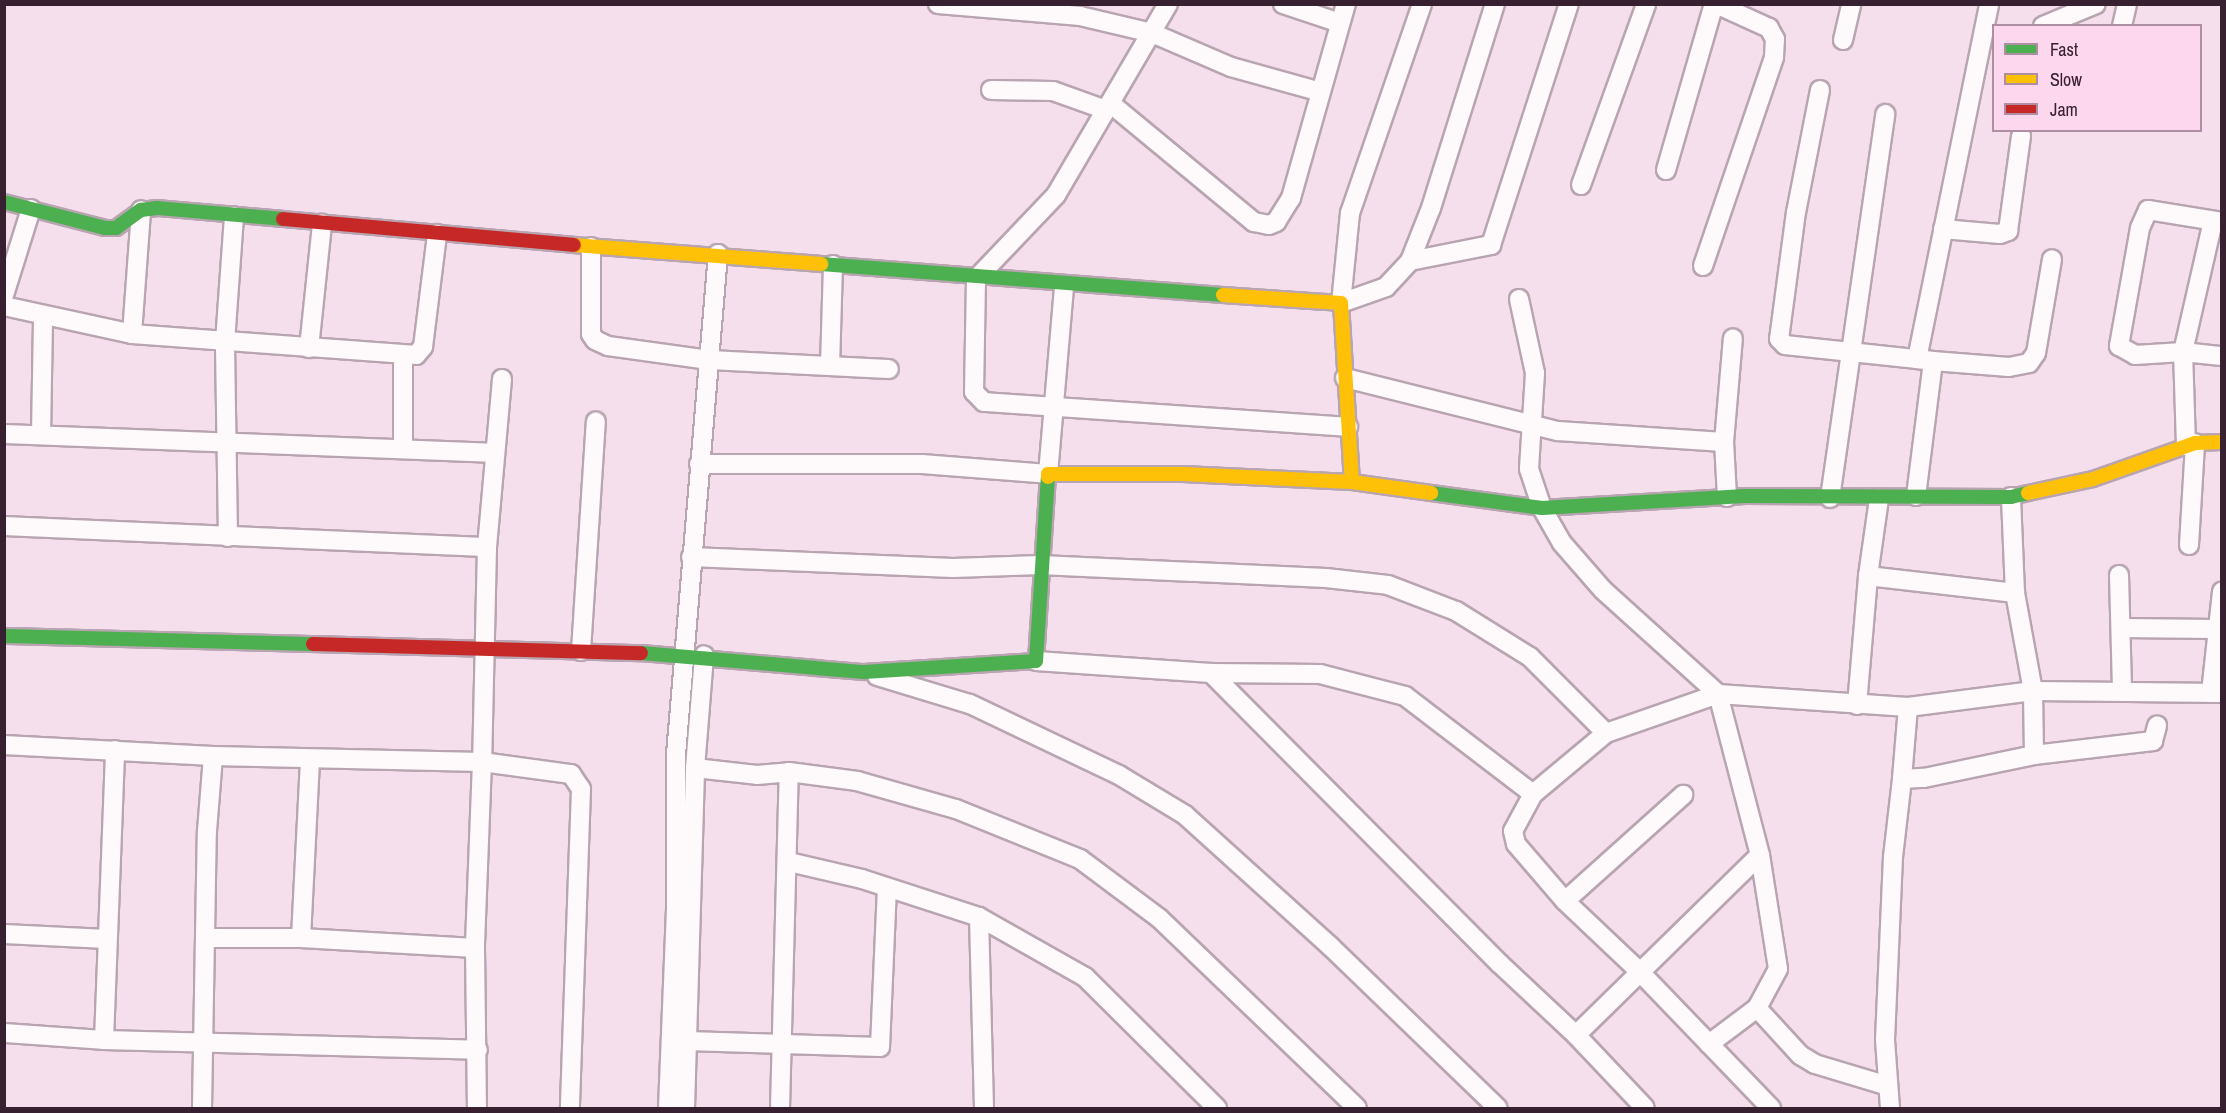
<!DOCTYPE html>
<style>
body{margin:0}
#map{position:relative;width:2226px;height:1113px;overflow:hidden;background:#f5dfec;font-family:"Archivo Narrow",sans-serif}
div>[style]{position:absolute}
.roads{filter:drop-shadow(2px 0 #b8a5b1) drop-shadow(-2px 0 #b8a5b1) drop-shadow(0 2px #b8a5b1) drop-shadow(0 -2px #b8a5b1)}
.street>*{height:18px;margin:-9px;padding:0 9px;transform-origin:9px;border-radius:9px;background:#fefafc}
.fast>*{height:14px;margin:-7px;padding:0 7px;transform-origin:7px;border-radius:7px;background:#4caf50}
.slow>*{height:14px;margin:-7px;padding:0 7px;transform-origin:7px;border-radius:7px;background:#ffc107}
.jam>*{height:14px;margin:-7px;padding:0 7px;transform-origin:7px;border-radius:7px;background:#c62828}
span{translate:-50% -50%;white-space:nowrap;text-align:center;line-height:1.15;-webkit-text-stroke:6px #fdd7ee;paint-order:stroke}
.frame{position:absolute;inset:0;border:6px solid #37202f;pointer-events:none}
.legend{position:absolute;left:1992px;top:24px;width:210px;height:108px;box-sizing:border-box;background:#fdd7ee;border:2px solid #ae8ea2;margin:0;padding:8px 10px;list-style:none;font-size:18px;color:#37202f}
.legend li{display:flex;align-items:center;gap:12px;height:30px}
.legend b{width:30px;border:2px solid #ae8ea2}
</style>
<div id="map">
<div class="roads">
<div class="street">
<i style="left:938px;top:4px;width:143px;rotate:4.8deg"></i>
<i style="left:1080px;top:16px;width:74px;rotate:13.3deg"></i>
<i style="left:1152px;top:33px;width:86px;rotate:23.3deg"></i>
<i style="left:1231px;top:67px;width:93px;rotate:15.5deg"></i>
<i style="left:1168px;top:4px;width:221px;rotate:120.4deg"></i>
<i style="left:1056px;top:195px;width:116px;rotate:133.6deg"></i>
<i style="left:976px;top:279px;width:113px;rotate:91deg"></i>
<i style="left:974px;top:392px;width:14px;rotate:45deg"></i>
<i style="left:984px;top:402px;width:365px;rotate:3.9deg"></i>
<i style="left:1283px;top:4px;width:60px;rotate:18.4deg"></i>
<i style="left:1422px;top:4px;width:221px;rotate:109deg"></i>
<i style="left:1350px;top:213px;width:90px;rotate:95.7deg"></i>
<i style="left:1341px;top:303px;width:48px;rotate:-19.6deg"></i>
<i style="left:1386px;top:287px;width:35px;rotate:-47deg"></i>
<i style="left:1410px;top:261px;width:57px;rotate:-68.4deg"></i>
<i style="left:1431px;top:208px;width:214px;rotate:-72.6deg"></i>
<i style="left:2043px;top:26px;width:57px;rotate:-22.5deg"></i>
<i style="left:2122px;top:26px;width:23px;rotate:-77deg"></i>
<i style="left:1843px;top:40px;width:37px;rotate:-77deg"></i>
<i style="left:991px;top:90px;width:62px;rotate:0.9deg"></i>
<i style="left:1053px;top:91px;width:56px;rotate:19.7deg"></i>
<i style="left:1820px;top:90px;width:124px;rotate:101.1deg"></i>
<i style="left:1796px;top:212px;width:128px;rotate:97.6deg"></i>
<i style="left:1779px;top:339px;width:8px;rotate:45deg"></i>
<i style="left:1785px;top:345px;width:133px;rotate:6.1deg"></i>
<i style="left:1110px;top:103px;width:187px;rotate:39.6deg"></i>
<i style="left:1254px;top:222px;width:15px;rotate:11deg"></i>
<i style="left:1269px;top:225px;width:8px;rotate:-23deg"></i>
<i style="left:1276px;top:222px;width:28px;rotate:-58deg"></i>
<i style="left:1291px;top:198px;width:202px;rotate:-74.2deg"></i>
<i style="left:1666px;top:170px;width:173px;rotate:-73.9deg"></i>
<i style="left:1581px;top:185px;width:192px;rotate:-70.2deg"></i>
<i style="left:2222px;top:222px;width:75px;rotate:-170.8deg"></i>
<i style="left:2148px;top:210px;width:20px;rotate:114deg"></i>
<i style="left:2140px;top:228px;width:120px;rotate:100.1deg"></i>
<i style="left:2119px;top:346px;width:18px;rotate:29deg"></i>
<i style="left:2135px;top:355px;width:48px;rotate:-3.6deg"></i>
<i style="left:2183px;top:352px;width:39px;rotate:6deg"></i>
<i style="left:1943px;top:229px;width:57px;rotate:5deg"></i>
<i style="left:2000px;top:234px;width:9px;rotate:-21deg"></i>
<i style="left:2008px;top:231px;width:96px;rotate:-82.2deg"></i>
<i style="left:591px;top:247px;width:87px;rotate:90deg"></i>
<i style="left:591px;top:334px;width:7px;rotate:56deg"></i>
<i style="left:595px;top:340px;width:14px;rotate:25deg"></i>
<i style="left:608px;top:346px;width:102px;rotate:7.9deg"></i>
<i style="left:709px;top:360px;width:180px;rotate:2.9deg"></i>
<i style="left:1410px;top:261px;width:83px;rotate:-11.2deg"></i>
<i style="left:1491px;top:245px;width:253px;rotate:-72.1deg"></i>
<i style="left:1703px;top:266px;width:221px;rotate:-71.2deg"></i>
<i style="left:1774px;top:57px;width:18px;rotate:-87deg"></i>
<i style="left:1775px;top:39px;width:13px;rotate:-119deg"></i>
<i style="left:1769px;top:28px;width:58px;rotate:-155.6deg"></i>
<i style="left:4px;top:295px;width:90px;rotate:-72.6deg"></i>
<i style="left:1519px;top:299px;width:76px;rotate:77.8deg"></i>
<i style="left:1535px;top:373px;width:96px;rotate:93.6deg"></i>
<i style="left:1529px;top:469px;width:41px;rotate:71.6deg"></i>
<i style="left:1542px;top:508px;width:40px;rotate:60.3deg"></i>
<i style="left:1562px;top:543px;width:62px;rotate:48.9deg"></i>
<i style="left:1603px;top:590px;width:155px;rotate:42.1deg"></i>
<i style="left:1718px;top:694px;width:190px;rotate:3.9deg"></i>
<i style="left:1908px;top:707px;width:126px;rotate:-7.3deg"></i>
<i style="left:2033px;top:691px;width:100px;rotate:-100.4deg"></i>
<i style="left:2015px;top:593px;width:96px;rotate:-92.4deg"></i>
<i style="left:4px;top:306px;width:131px;rotate:12.3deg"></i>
<i style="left:132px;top:334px;width:285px;rotate:4.2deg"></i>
<i style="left:416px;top:355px;width:11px;rotate:-49deg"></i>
<i style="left:423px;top:347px;width:114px;rotate:-82.9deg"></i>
<i style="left:132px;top:334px;width:124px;rotate:-85.8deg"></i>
<i style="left:309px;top:348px;width:125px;rotate:-84deg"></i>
<i style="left:403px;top:355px;width:93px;rotate:90deg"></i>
<i style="left:1933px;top:361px;width:76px;rotate:4.5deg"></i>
<i style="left:2009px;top:367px;width:20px;rotate:-11deg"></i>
<i style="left:2029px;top:363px;width:12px;rotate:-55deg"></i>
<i style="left:2036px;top:353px;width:95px;rotate:-80.3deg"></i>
<i style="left:830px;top:366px;width:101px;rotate:-88.3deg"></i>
<i style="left:1345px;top:378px;width:219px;rotate:14deg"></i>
<i style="left:1558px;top:431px;width:166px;rotate:3.8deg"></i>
<i style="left:502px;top:379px;width:169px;rotate:95.1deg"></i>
<i style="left:487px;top:547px;width:215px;rotate:91.3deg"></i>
<i style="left:482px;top:762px;width:90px;rotate:7.7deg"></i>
<i style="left:571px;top:774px;width:18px;rotate:56deg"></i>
<i style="left:581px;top:789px;width:319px;rotate:92deg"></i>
<i style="left:4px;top:434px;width:491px;rotate:2.2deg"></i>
<i style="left:41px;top:435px;width:119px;rotate:-89deg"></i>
<i style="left:2186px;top:446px;width:94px;rotate:-91.8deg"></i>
<i style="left:2183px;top:352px;width:134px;rotate:-77.1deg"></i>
<i style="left:699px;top:464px;width:223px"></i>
<i style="left:922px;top:464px;width:126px;rotate:4.5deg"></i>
<i style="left:1048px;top:474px;width:189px;rotate:-85.1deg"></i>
<i style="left:1916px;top:496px;width:136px;rotate:-82.8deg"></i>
<i style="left:1933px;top:361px;width:16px;rotate:-173deg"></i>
<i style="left:1917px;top:359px;width:362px;rotate:-78.5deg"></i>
<i style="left:1727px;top:497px;width:55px;rotate:-93.1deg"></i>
<i style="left:1724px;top:442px;width:104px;rotate:-85.1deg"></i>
<i style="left:1830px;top:498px;width:388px;rotate:-81.8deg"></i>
<i style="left:4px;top:526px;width:483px;rotate:2.5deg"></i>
<i style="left:228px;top:537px;width:195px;rotate:-90.9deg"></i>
<i style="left:225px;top:342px;width:126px;rotate:-85.9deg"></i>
<i style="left:2189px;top:545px;width:102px;rotate:-86.6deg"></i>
<i style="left:691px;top:557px;width:262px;rotate:2.4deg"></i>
<i style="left:953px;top:568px;width:87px;rotate:-2deg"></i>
<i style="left:1040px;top:565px;width:286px;rotate:2.6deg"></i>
<i style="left:1326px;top:578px;width:62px;rotate:6.4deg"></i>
<i style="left:1388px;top:585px;width:73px;rotate:20.9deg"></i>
<i style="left:1456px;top:611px;width:87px;rotate:31.9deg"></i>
<i style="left:1530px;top:657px;width:107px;rotate:45deg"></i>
<i style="left:2119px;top:575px;width:114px;rotate:88.5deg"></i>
<i style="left:1868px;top:576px;width:148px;rotate:6.6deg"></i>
<i style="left:2122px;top:628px;width:94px;rotate:0.6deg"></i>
<i style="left:581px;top:651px;width:230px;rotate:-86.3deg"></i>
<i style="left:1036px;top:661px;width:175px;rotate:3.9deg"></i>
<i style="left:1211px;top:673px;width:109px;rotate:0.5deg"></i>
<i style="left:1320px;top:674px;width:88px;rotate:14.5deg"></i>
<i style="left:1405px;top:696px;width:161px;rotate:37.4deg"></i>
<i style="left:1533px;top:794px;width:42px;rotate:118.4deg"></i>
<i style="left:1513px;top:831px;width:13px;rotate:77deg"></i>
<i style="left:1516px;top:844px;width:75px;rotate:49.3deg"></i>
<i style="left:1565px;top:901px;width:100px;rotate:43.4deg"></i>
<i style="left:1638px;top:970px;width:192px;rotate:46.1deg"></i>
<i style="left:1211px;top:673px;width:409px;rotate:45.2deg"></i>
<i style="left:1499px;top:963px;width:105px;rotate:43.1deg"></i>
<i style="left:1576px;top:1035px;width:100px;rotate:46.6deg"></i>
<i style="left:877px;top:676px;width:97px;rotate:16.8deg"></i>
<i style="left:970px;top:704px;width:165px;rotate:25.5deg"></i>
<i style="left:1119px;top:775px;width:77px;rotate:31.2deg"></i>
<i style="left:1185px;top:815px;width:195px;rotate:42.1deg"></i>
<i style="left:1330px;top:946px;width:233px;rotate:44deg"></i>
<i style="left:2211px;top:693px;width:102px;rotate:-83.8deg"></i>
<i style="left:1857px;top:705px;width:129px;rotate:-85.1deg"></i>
<i style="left:1868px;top:576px;width:78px;rotate:-81.9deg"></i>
<i style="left:1908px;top:707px;width:72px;rotate:94.8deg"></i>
<i style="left:1902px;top:779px;width:22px;rotate:-3deg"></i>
<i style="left:1924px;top:778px;width:112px;rotate:-11.8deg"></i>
<i style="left:2034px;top:755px;width:64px;rotate:-90.9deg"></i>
<i style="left:2033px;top:691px;width:189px;rotate:0.6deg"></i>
<i style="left:4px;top:745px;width:209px;rotate:3deg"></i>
<i style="left:213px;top:756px;width:269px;rotate:1.3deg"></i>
<i style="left:482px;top:762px;width:186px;rotate:92.2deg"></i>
<i style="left:475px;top:948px;width:160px;rotate:89.3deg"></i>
<i style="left:2034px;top:755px;width:120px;rotate:-6.7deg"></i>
<i style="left:2153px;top:741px;width:16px;rotate:-75deg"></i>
<i style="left:695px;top:768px;width:62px;rotate:6.4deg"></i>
<i style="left:757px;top:775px;width:32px;rotate:-5deg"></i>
<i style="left:789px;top:772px;width:69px;rotate:7.5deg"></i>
<i style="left:857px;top:781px;width:103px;rotate:15.8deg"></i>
<i style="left:956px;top:809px;width:134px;rotate:22deg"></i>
<i style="left:1080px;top:859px;width:99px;rotate:36.8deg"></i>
<i style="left:1159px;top:918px;width:274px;rotate:43.8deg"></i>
<i style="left:1533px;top:794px;width:95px;rotate:-39.9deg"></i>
<i style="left:1606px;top:733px;width:119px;rotate:-19.2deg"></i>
<i style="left:1718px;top:694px;width:166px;rotate:75.4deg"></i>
<i style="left:1760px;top:855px;width:115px;rotate:81deg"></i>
<i style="left:1778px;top:969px;width:44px;rotate:118.3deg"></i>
<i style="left:1757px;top:1008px;width:60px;rotate:143.1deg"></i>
<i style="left:789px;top:862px;width:75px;rotate:13.1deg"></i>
<i style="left:862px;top:879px;width:123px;rotate:18deg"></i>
<i style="left:979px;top:917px;width:122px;rotate:29.5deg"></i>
<i style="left:1085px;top:977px;width:186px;rotate:44.8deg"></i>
<i style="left:1565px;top:901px;width:159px;rotate:-41.9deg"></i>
<i style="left:979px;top:917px;width:191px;rotate:88.5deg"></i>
<i style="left:4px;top:934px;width:103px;rotate:2.8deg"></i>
<i style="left:206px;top:938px;width:95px"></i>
<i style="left:301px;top:938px;width:174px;rotate:3.3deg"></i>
<i style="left:301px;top:938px;width:178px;rotate:-87.1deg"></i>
<i style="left:1757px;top:1008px;width:64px;rotate:47.5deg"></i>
<i style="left:1800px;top:1055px;width:17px;rotate:31deg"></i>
<i style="left:1815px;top:1064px;width:76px;rotate:16.8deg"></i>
<i style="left:4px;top:1033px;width:100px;rotate:4deg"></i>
<i style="left:104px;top:1040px;width:290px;rotate:-87.8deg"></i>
<i style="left:1576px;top:1035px;width:257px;rotate:-44.4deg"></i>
<i style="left:104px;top:1040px;width:374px;rotate:1.5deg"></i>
<i style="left:687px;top:1041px;width:193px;rotate:1.8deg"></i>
<i style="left:880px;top:1047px;width:159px;rotate:-87.5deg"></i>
<i style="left:202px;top:1108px;width:277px;rotate:-89deg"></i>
<i style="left:207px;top:831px;width:75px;rotate:-85.4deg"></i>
<i style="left:668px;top:1108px;width:203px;rotate:-87.7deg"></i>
<i style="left:676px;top:905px;width:150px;rotate:-90deg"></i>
<i style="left:676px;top:755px;width:503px;rotate:-85.21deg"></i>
<i style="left:685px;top:1108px;width:340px;rotate:-88.3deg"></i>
<i style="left:695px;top:768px;width:113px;rotate:-85.4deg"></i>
<i style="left:780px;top:1108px;width:336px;rotate:-88.5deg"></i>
<i style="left:1890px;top:1108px;width:68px;rotate:-94.2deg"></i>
<i style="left:1885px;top:1040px;width:183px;rotate:-87.5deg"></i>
<i style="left:1893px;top:857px;width:79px;rotate:-83.4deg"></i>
</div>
<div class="fast">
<i style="left:4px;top:202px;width:104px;rotate:14.4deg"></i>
<i style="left:105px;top:228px;width:11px"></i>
<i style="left:116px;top:228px;width:31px;rotate:-36deg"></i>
<i style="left:141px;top:210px;width:16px;rotate:-7deg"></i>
<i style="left:157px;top:208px;width:126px;rotate:5deg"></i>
<i style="left:821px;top:264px;width:403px;rotate:4.4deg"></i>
<i style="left:1431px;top:493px;width:112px;rotate:7.7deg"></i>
<i style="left:1542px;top:508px;width:203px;rotate:-3.4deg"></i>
<i style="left:1745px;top:496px;width:266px;rotate:0.2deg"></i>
<i style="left:2011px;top:497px;width:17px;rotate:-13deg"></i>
<i style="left:4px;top:636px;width:309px;rotate:1.5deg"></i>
<i style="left:641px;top:653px;width:224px;rotate:4.9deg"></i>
<i style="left:864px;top:672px;width:172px;rotate:-3.7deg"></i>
<i style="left:1036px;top:661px;width:184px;rotate:-86.3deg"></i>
</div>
<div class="slow">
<i style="left:574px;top:245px;width:248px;rotate:4.4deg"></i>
<i style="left:1223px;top:295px;width:118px;rotate:3.9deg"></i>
<i style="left:1341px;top:303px;width:179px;rotate:86.5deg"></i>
<i style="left:1352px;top:482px;width:80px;rotate:7.9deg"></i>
<i style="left:1048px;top:477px;width:3px;rotate:-90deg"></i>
<i style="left:1048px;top:474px;width:135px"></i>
<i style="left:1183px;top:474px;width:169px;rotate:2.7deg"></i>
<i style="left:2028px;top:493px;width:66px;rotate:-12.2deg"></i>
<i style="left:2093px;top:479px;width:108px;rotate:-19.4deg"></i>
<i style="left:2195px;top:443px;width:27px;rotate:-2deg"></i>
</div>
<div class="jam">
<i style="left:283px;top:219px;width:292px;rotate:5.1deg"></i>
<i style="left:313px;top:644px;width:328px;rotate:1.6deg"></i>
</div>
</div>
<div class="frame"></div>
<ul class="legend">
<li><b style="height:8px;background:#4caf50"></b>Fast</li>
<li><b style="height:8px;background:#ffc107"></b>Slow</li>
<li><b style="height:8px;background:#c62828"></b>Jam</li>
</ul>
</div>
